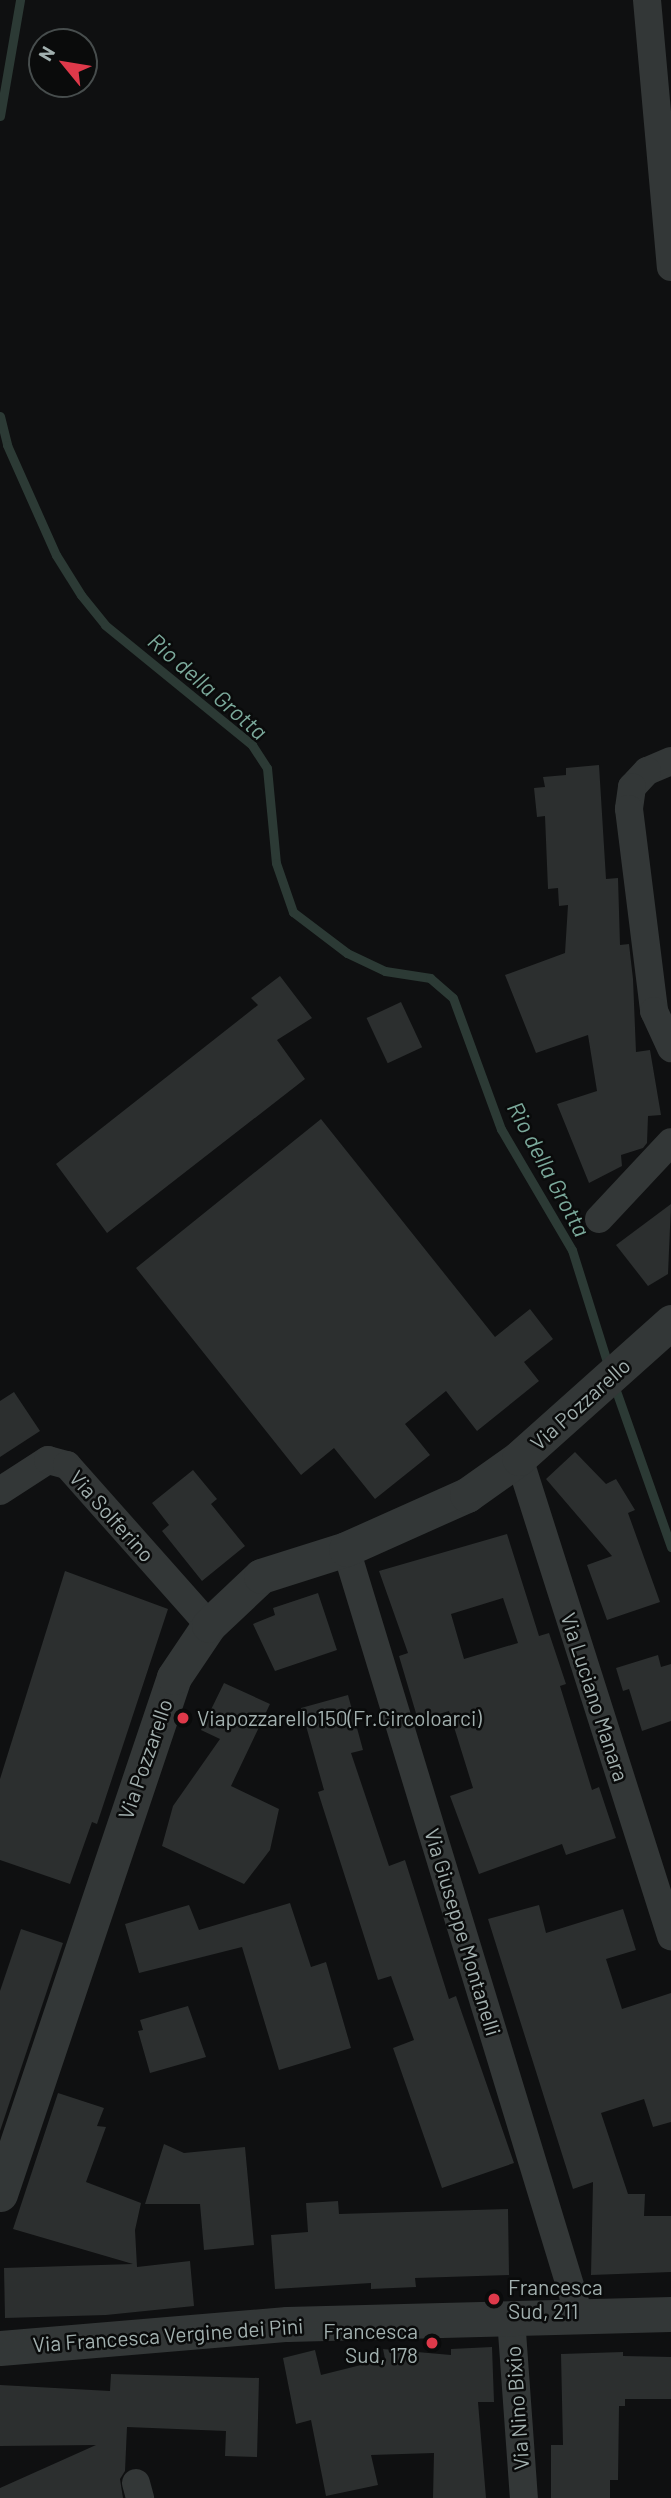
<!DOCTYPE html>
<style>
body{margin:0}
#map{position:relative;width:671px;height:2498px;overflow:hidden;background:#0f1011;font-family:Barlow,sans-serif}
div>[style]{position:absolute}
.stream>*{height:9px;margin:-4.5px;padding:0 4.5px;transform-origin:4.5px;border-radius:4.5px;background:#2c3a35}
.building>*{inset:0;background:#2c2f2f;transform-origin:0 0}
.minor>*{height:28px;margin:-14px;padding:0 14px;transform-origin:14px;border-radius:14px;background:#333737}
.tertiary>*{height:35px;margin:-17.5px;padding:0 17.5px;transform-origin:17.5px;border-radius:17.5px;background:#333737}
.dots>*{width:19px;height:19px;translate:-50% -50%;box-sizing:border-box;border:4px solid #0a0b0b;border-radius:50%}
span{translate:-50% -50%;white-space:nowrap;text-align:center;line-height:1.15;-webkit-text-stroke:5px #0a0b0b;paint-order:stroke}
.street-label{font-size:21px;color:#a2b0af}
.poi-label{font-size:21px;color:#a2b0af}
.left{translate:0 -50%;text-align:left}
.right{translate:-100% -50%;text-align:right}
.water-label{font-size:23px;color:#7ba99b;font-style:italic}
.north{position:absolute;left:28px;top:28px;width:70px;height:70px;box-sizing:border-box;background:#0a0b0b;border:2px solid #474d4d;border-radius:50%;rotate:300deg;font-size:19px;font-weight:700;line-height:28px;text-align:center;color:#a2b0af}
.north::after{content:'';display:block;margin:auto;width:24px;height:32px;background:#de394a;clip-path:polygon(50% 0,100% 100%,50% 72%,0 100%)}
</style>
<div id="map">
<div class="stream">
<i style="left:0;top:116px;width:118px;rotate:-80.2deg"></i>
<i style="left:0;top:416px;width:30px;rotate:76deg"></i>
<i style="left:7px;top:445px;width:120px;rotate:66deg"></i>
<i style="left:56px;top:555px;width:47px;rotate:58deg"></i>
<i style="left:81px;top:595px;width:38px;rotate:51deg"></i>
<i style="left:105px;top:625px;width:190px;rotate:39.2deg"></i>
<i style="left:252px;top:745px;width:27px;rotate:57deg"></i>
<i style="left:267px;top:768px;width:95px;rotate:84.6deg"></i>
<i style="left:276px;top:863px;width:52px;rotate:70.9deg"></i>
<i style="left:293px;top:912px;width:68px;rotate:37.2deg"></i>
<i style="left:347px;top:953px;width:42px;rotate:25.3deg"></i>
<i style="left:385px;top:971px;width:46px;rotate:8.8deg"></i>
<i style="left:430px;top:978px;width:30px;rotate:41deg"></i>
<i style="left:453px;top:998px;width:140px;rotate:69.9deg"></i>
<i style="left:501px;top:1129px;width:140px;rotate:59.6deg"></i>
<i style="left:572px;top:1250px;width:124px;rotate:72.6deg"></i>
<i style="left:614px;top:1385px;width:172px;rotate:70.6deg"></i>
</div>
<div class="building">
<i style="clip-path:polygon(599px 765px,606px 879px,618px 878px,620px 945px,629px 944px,633px 979px,636px 1052px,650px 1050px,661px 1115px,648px 1116px,647px 1143px,643px 1148px,621px 1155px,622px 1166px,589px 1183px,557px 1104px,597px 1091px,588px 1035px,536px 1053px,505px 975px,565px 953px,568px 905px,559px 906px,558px 888px,548px 889px,545px 816px,537px 817px,534px 788px,545px 787px,543px 777px,566px 775px,566px 768px)"></i>
<i style="clip-path:polygon(280px 976px,312px 1018px,277px 1040px,305px 1079px,107px 1233px,56px 1164px,258px 1005px,251px 998px)"></i>
<i style="left:401px;top:1002px;width:50px;height:38px;rotate:65deg"></i>
<i style="clip-path:polygon(321px 1119px,495px 1337px,530px 1309px,553px 1339px,524px 1362px,539px 1381px,477px 1431px,446px 1391px,405px 1424px,430px 1455px,375px 1499px,334px 1448px,301px 1475px,136px 1268px)"></i>
<i style="clip-path:polygon(671px 1204px,668px 1274px,648px 1286px,616px 1245px)"></i>
<i style="clip-path:polygon(14px 1392px,40px 1431px,0 1457px,0 1401px)"></i>
<i style="clip-path:polygon(575px 1452px,606px 1484px,616px 1479px,635px 1510px,628px 1513px,660px 1602px,607px 1620px,587px 1565px,612px 1556px,546px 1479px)"></i>
<i style="clip-path:polygon(193px 1470px,217px 1499px,211px 1504px,245px 1546px,202px 1581px,162px 1531px,169px 1525px,152px 1503px)"></i>
<i style="clip-path:polygon(evenodd,507px 1534px,539px 1636px,549px 1633px,566px 1684px,560px 1686px,592px 1790px,599px 1787px,616px 1838px,566px 1855px,562px 1844px,479px 1874px,450px 1796px,473px 1788px,449px 1711px,418px 1720px,399px 1656px,408px 1653px,379px 1571px,507px 1534px,503px 1598px,518px 1643px,464px 1659px,451px 1614px,503px 1598px)"></i>
<i style="clip-path:polygon(65px 1571px,168px 1609px,97px 1824px,92px 1822px,70px 1884px,0 1860px,0 1779px)"></i>
<i style="clip-path:polygon(318px 1593px,337px 1650px,275px 1671px,253px 1624px,275px 1615px,273px 1608px)"></i>
<i style="clip-path:polygon(658px 1655px,661px 1667px,671px 1664px,671px 1721px,642px 1731px,629px 1689px,623px 1691px,616px 1668px)"></i>
<i style="clip-path:polygon(224px 1683px,270px 1704px,231px 1786px,279px 1809px,270px 1850px,244px 1884px,162px 1846px,173px 1806px,220px 1739px,201px 1730px)"></i>
<i style="clip-path:polygon(348px 1695px,363px 1750px,351px 1753px,389px 1866px,405px 1860px,449px 1999px,456px 1996px,514px 2163px,442px 2188px,393px 2048px,414px 2040px,391px 1976px,378px 1980px,318px 1792px,324px 1790px,301px 1708px)"></i>
<i style="clip-path:polygon(290px 1903px,311px 1967px,326px 1962px,351px 2048px,279px 2070px,242px 1947px,139px 1973px,125px 1924px,189px 1905px,199px 1930px)"></i>
<i style="clip-path:polygon(539px 1905px,546px 1933px,623px 1909px,636px 1950px,606px 1959px,622px 2009px,671px 1993px,671px 2122px,653px 2127px,644px 2099px,601px 2113px,628px 2194px,645px 2194px,644px 2216px,671px 2216px,671px 2272px,591px 2275px,593px 2182px,573px 2189px,488px 1919px)"></i>
<i style="clip-path:polygon(21px 1929px,63px 1943px,0 2131px,0 1991px)"></i>
<i style="clip-path:polygon(188px 2006px,206px 2057px,150px 2073px,138px 2031px,143px 2030px,140px 2020px)"></i>
<i style="clip-path:polygon(58px 2093px,104px 2108px,97px 2126px,106px 2127px,86px 2182px,141px 2203px,135px 2230px,137px 2267px,190px 2261px,194px 2306px,106px 2315px,5px 2318px,4px 2268px,133px 2264px,13px 2229px)"></i>
<i style="clip-path:polygon(164px 2144px,184px 2153px,245px 2147px,254px 2245px,204px 2250px,200px 2204px,145px 2204px)"></i>
<i style="clip-path:polygon(338px 2201px,339px 2214px,508px 2209px,509px 2275px,415px 2278px,416px 2287px,371px 2289px,371px 2283px,275px 2289px,271px 2235px,308px 2232px,306px 2203px)"></i>
<i style="clip-path:polygon(492px 2347px,494px 2402px,478px 2402px,486px 2498px,433px 2498px,434px 2453px,371px 2455px,378px 2485px,326px 2496px,311px 2420px,296px 2424px,283px 2358px,315px 2350px,321px 2375px,385px 2359px,383px 2349px,451px 2355px,451px 2349px)"></i>
<i style="clip-path:polygon(623px 2352px,623px 2356px,671px 2357px,671px 2399px,625px 2399px,625px 2406px,619px 2406px,618px 2480px,610px 2480px,610px 2498px,551px 2498px,551px 2445px,563px 2445px,561px 2354px)"></i>
<i style="clip-path:polygon(111px 2374px,259px 2378px,257px 2457px,225px 2456px,226px 2431px,127px 2427px,125px 2471px,120px 2479px,123px 2498px,0 2498px,0 2488px,96px 2445px,0 2446px,0 2385px,110px 2391px)"></i>
</div>
<div class="minor">
<i style="left:647px;top:0;width:268px;rotate:84.9deg"></i>
<i style="left:671px;top:761px;width:26px;rotate:157deg"></i>
<i style="left:647px;top:771px;width:22px;rotate:133deg"></i>
<i style="left:632px;top:787px;width:22px;rotate:98deg"></i>
<i style="left:629px;top:809px;width:204px;rotate:82.9deg"></i>
<i style="left:654px;top:1011px;width:41px;rotate:65.3deg"></i>
<i style="left:599px;top:1219px;width:105px;rotate:-46.9deg"></i>
<i style="left:519px;top:1458px;width:502px;rotate:72.36deg"></i>
<i style="left:0;top:1491px;width:57px;rotate:-32.9deg"></i>
<i style="left:48px;top:1460px;width:20px;rotate:15deg"></i>
<i style="left:67px;top:1465px;width:214px;rotate:48.4deg"></i>
<i style="left:346px;top:1549px;width:801px;rotate:73.08deg"></i>
<i style="left:511px;top:2318px;width:180px;rotate:85.9deg"></i>
<i style="left:136px;top:2483px;width:16px;rotate:75deg"></i>
</div>
<div class="tertiary">
<i style="left:0;top:2194px;width:545px;rotate:-71.4deg"></i>
<i style="left:174px;top:1677px;width:63px;rotate:-56.1deg"></i>
<i style="left:209px;top:1625px;width:71px;rotate:-43.3deg"></i>
<i style="left:261px;top:1576px;width:89px;rotate:-17.6deg"></i>
<i style="left:346px;top:1549px;width:133px;rotate:-24.1deg"></i>
<i style="left:467px;top:1495px;width:64px;rotate:-35.4deg"></i>
<i style="left:519px;top:1458px;width:204px;rotate:-41.8deg"></i>
<i style="left:0;top:2348px;width:288px;rotate:-4.8deg"></i>
<i style="left:287px;top:2324px;width:384px;rotate:-1.5deg"></i>
</div>
<div class="dots">
<i style="left:183px;top:1718px;background:#de394a"></i>
<i style="left:494px;top:2299px;background:#de394a"></i>
<i style="left:432px;top:2343px;background:#de394a"></i>
</div>
<div class="street-label">
<span style="left:580px;top:1404px;rotate:-42deg">Via Pozzarello</span>
<span style="left:112px;top:1516px;rotate:48deg">Via Solferino</span>
<span style="left:595px;top:1697px;rotate:72deg">Via Luciano Manara</span>
<span style="left:145px;top:1759px;rotate:-71deg">Via Pozzarello</span>
<span style="left:463px;top:1932px;rotate:73deg">Via Giuseppe Montanelli</span>
<span style="left:168px;top:2335px;rotate:-4deg">Via Francesca Vergine dei Pini</span>
<span style="left:517px;top:2408px;rotate:-94deg">Via Nino Bixio</span>
</div>
<div class="poi-label">
<span class="left" style="left:197px;top:1718px">Viapozzarello150(Fr.Circoloarci)</span>
<span class="left" style="left:508px;top:2299px">Francesca<br>Sud, 211</span>
<span class="right" style="left:418px;top:2343px">Francesca<br>Sud, 178</span>
</div>
<div class="water-label">
<span style="left:208px;top:686px;rotate:41deg">Rio della Grotta</span>
<span style="left:549px;top:1169px;rotate:62deg">Rio della Grotta</span>
</div>
<div class="north">N</div>
</div>
